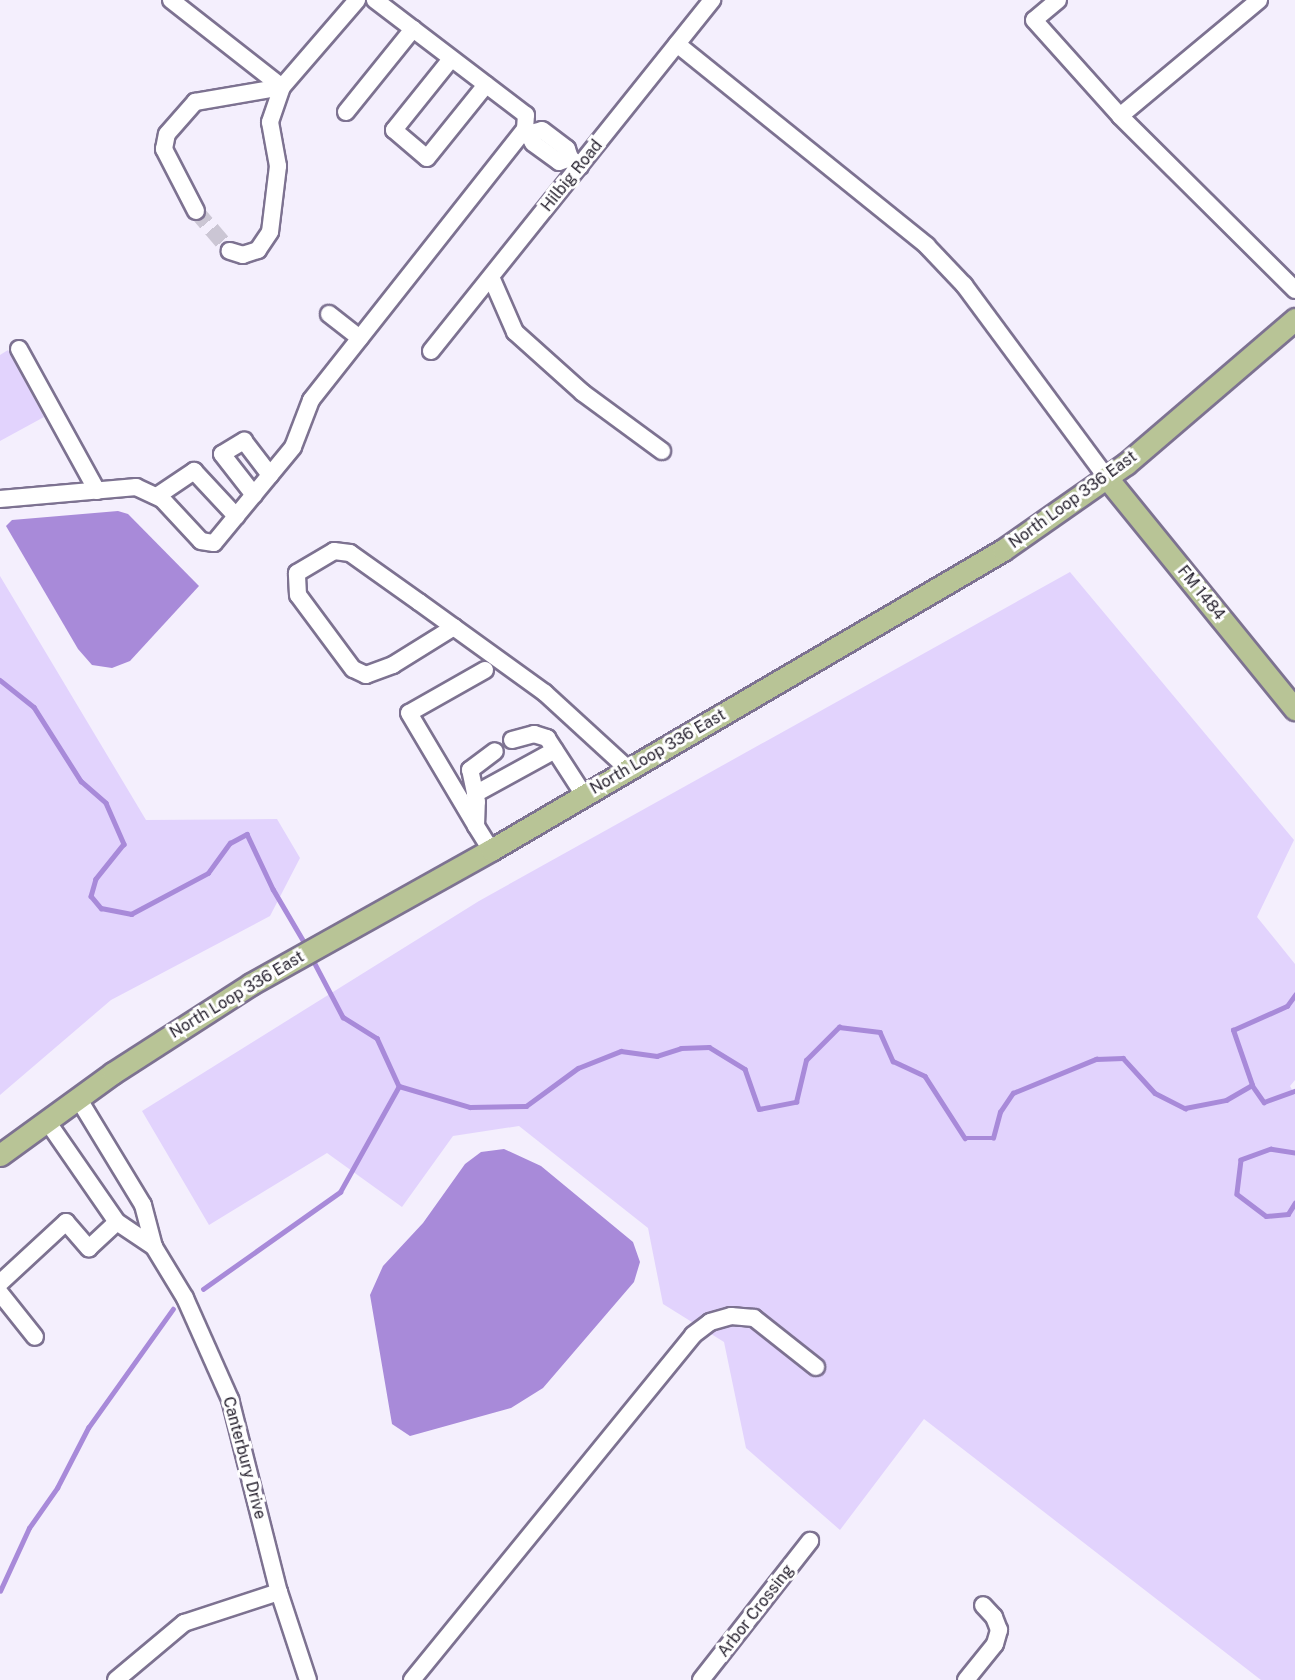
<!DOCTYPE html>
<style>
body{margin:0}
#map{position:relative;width:1295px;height:1680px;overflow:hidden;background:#f4effd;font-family:"Public Sans",sans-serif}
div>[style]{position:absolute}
.green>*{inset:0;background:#e2d3fd}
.water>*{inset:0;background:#a88ad9}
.stream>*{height:4.5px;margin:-2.25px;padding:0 2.25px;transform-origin:2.25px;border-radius:2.25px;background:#a88ad9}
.minor-tunnel>*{height:16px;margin-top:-8px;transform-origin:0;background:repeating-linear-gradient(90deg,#cbc6d4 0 16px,transparent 0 24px)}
.roads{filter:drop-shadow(2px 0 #7d7291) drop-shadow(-2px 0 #7d7291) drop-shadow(0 2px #7d7291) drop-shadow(0 -2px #7d7291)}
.minor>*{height:16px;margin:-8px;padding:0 8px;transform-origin:8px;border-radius:8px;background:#fff}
.major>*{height:21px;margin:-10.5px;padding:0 10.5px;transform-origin:10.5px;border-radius:10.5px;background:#b8c496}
span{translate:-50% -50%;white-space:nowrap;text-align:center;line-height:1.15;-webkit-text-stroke:6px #fff;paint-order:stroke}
.street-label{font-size:16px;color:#26212e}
</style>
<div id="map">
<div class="green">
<i style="clip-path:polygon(8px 350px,44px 417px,0 441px,0 355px)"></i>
<i style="clip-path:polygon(1070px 572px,1294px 840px,1257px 917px,1295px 964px,1295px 1080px,1290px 1086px,1295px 1095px,1295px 1680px,1261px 1680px,924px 1419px,840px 1530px,746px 1448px,724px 1342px,663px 1304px,648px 1228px,519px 1126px,453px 1136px,402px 1207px,327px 1153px,209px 1225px,142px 1111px,479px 901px)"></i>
<i style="clip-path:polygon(0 576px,146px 820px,277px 819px,300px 858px,270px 916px,111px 1000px,0 1095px)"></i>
</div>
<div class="water">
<i style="clip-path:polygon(118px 511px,128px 514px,199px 586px,130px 661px,112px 668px,92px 665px,78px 649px,6px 526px,12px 520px)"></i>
<i style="clip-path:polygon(504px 1149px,541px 1166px,633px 1242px,640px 1262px,634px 1282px,543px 1388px,511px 1408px,410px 1436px,392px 1424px,370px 1295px,383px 1266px,423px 1223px,465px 1164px,481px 1152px)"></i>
</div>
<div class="stream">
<i style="left:0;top:680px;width:43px;rotate:38.5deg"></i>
<i style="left:34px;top:707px;width:88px;rotate:57.6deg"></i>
<i style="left:81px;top:781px;width:33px;rotate:41deg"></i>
<i style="left:106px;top:803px;width:45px;rotate:66.3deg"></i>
<i style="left:124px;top:844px;width:45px;rotate:128.7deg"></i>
<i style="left:96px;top:879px;width:18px;rotate:106deg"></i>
<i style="left:91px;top:896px;width:16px;rotate:50deg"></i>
<i style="left:101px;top:908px;width:31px;rotate:11deg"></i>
<i style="left:131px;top:914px;width:87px;rotate:-28deg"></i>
<i style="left:208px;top:873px;width:37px;rotate:-54deg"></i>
<i style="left:230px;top:843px;width:19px;rotate:-28deg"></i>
<i style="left:247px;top:834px;width:61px;rotate:64.7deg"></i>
<i style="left:273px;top:889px;width:67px;rotate:59.6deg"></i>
<i style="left:312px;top:958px;width:67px;rotate:62.3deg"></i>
<i style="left:343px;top:1017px;width:40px;rotate:32deg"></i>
<i style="left:377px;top:1038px;width:53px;rotate:65.4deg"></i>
<i style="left:1252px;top:1085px;width:21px;rotate:55deg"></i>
<i style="left:1264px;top:1102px;width:33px;rotate:-20deg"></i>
<i style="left:399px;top:1086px;width:74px;rotate:16.5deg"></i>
<i style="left:470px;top:1107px;width:56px;rotate:-1deg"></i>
<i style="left:526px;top:1106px;width:64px;rotate:-36.2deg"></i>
<i style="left:578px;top:1068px;width:46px;rotate:-21.6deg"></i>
<i style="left:621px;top:1051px;width:36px;rotate:8deg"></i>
<i style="left:657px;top:1056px;width:25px;rotate:-18deg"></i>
<i style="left:681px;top:1048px;width:28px;rotate:-2deg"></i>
<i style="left:709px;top:1047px;width:42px;rotate:31.4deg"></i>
<i style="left:745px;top:1069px;width:42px;rotate:70.7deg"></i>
<i style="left:759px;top:1109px;width:38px;rotate:-11deg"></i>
<i style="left:796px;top:1102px;width:43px;rotate:-76.6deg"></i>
<i style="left:806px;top:1060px;width:47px;rotate:-45deg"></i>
<i style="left:839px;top:1027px;width:41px;rotate:7deg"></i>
<i style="left:880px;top:1032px;width:32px;rotate:66deg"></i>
<i style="left:893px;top:1061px;width:35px;rotate:25deg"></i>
<i style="left:925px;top:1076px;width:74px;rotate:57.2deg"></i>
<i style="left:965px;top:1138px;width:28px"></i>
<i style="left:993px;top:1138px;width:27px;rotate:-75deg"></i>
<i style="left:1000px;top:1112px;width:23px;rotate:-56deg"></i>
<i style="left:1013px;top:1093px;width:90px;rotate:-22.3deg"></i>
<i style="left:1096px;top:1059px;width:27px;rotate:-2deg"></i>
<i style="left:1123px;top:1058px;width:47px;rotate:47.6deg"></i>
<i style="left:1155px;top:1093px;width:34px;rotate:27deg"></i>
<i style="left:1185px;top:1108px;width:42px;rotate:-11deg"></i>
<i style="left:1226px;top:1100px;width:30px;rotate:-30deg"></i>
<i style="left:1252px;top:1085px;width:58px;rotate:-109.1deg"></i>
<i style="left:1233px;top:1030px;width:59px;rotate:-24deg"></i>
<i style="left:1287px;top:1006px;width:14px;rotate:-54deg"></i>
<i style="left:1295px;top:1153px;width:24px;rotate:-171deg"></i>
<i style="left:1271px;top:1149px;width:32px;rotate:160deg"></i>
<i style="left:1241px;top:1160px;width:34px;rotate:97deg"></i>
<i style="left:1237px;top:1194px;width:36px;rotate:37deg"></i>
<i style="left:1266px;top:1216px;width:22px;rotate:-5deg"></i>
<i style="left:1288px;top:1214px;width:13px;rotate:-58deg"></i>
<i style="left:203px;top:1289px;width:168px;rotate:-35.3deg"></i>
<i style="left:340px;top:1192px;width:121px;rotate:-60.9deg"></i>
<i style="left:0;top:1591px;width:69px;rotate:-65.3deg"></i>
<i style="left:29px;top:1528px;width:49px;rotate:-55deg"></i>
<i style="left:57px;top:1488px;width:68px;rotate:-62.7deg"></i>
<i style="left:88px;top:1428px;width:146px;rotate:-54.5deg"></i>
</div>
<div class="minor-tunnel">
<i style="left:196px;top:211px;width:52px;rotate:49.6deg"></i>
</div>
<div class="roads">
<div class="minor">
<i style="left:171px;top:0;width:141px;rotate:38.1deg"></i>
<i style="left:282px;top:87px;width:115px;rotate:-49.2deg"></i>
<i style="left:1058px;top:0;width:31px;rotate:140deg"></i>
<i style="left:1034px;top:20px;width:129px;rotate:48.1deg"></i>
<i style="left:1120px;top:116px;width:247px;rotate:44.8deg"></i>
<i style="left:677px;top:44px;width:321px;rotate:38.9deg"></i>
<i style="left:927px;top:246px;width:54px;rotate:46.5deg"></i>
<i style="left:964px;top:285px;width:240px;rotate:53.5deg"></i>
<i style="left:451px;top:59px;width:91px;rotate:128.8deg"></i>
<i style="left:394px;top:130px;width:43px;rotate:40.3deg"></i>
<i style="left:427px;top:158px;width:94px;rotate:-51.1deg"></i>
<i style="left:346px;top:112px;width:107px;rotate:-51.1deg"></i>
<i style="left:1120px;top:116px;width:181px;rotate:-39.8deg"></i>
<i style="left:525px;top:129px;width:16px;rotate:60deg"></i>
<i style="left:533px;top:143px;width:32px;rotate:36deg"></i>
<i style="left:559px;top:162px;width:12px;rotate:-20deg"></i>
<i style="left:531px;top:133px;width:11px;rotate:-15deg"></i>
<i style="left:542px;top:130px;width:31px;rotate:37deg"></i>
<i style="left:567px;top:149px;width:9px;rotate:72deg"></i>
<i style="left:570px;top:158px;width:13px;rotate:39deg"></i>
<i style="left:196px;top:211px;width:70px;rotate:-117.3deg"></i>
<i style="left:164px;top:149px;width:15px;rotate:-79deg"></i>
<i style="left:167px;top:134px;width:43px;rotate:-48.8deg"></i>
<i style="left:195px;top:102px;width:88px;rotate:-9.8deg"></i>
<i style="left:282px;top:87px;width:37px;rotate:109deg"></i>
<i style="left:270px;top:122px;width:45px;rotate:79.7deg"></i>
<i style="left:278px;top:166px;width:66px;rotate:96.9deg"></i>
<i style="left:270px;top:232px;width:22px;rotate:124deg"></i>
<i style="left:258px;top:250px;width:16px;rotate:162deg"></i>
<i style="left:243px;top:255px;width:14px;rotate:-163deg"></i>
<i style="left:491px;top:277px;width:60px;rotate:66.4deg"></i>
<i style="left:515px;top:332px;width:91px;rotate:41.9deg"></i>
<i style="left:583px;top:393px;width:98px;rotate:36.3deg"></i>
<i style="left:329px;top:314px;width:39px;rotate:38deg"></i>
<i style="left:19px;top:349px;width:162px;rotate:61.2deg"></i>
<i style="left:431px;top:351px;width:450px;rotate:-51.3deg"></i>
<i style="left:254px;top:495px;width:52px;rotate:-128deg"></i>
<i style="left:222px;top:454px;width:26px;rotate:-31deg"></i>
<i style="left:244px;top:441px;width:43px;rotate:52.6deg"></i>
<i style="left:157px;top:496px;width:45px;rotate:-34deg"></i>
<i style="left:194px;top:471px;width:62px;rotate:47deg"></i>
<i style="left:0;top:499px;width:137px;rotate:-5deg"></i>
<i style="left:136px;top:487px;width:29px;rotate:25deg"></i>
<i style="left:162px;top:499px;width:57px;rotate:47.1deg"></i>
<i style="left:201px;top:541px;width:13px;rotate:9deg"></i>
<i style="left:214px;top:543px;width:124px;rotate:-50.5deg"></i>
<i style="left:293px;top:447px;width:50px;rotate:-69deg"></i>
<i style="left:311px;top:400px;width:345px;rotate:-51.7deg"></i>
<i style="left:525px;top:129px;width:14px;rotate:-86deg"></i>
<i style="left:526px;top:115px;width:190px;rotate:-142.7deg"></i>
<i style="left:454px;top:627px;width:72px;rotate:148.1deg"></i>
<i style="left:393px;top:665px;width:29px;rotate:160deg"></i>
<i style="left:366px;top:675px;width:14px;rotate:-155deg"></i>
<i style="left:353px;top:669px;width:92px;rotate:-126.6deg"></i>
<i style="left:298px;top:595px;width:22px;rotate:-93deg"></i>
<i style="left:297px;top:573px;width:43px;rotate:-30.7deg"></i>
<i style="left:334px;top:551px;width:16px;rotate:7deg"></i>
<i style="left:350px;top:553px;width:85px;rotate:35.4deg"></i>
<i style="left:419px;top:602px;width:155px;rotate:35.8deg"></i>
<i style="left:545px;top:693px;width:113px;rotate:42.5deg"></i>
<i style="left:485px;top:670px;width:87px;rotate:150.5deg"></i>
<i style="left:409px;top:713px;width:131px;rotate:59.3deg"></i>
<i style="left:476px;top:826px;width:24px;rotate:-88deg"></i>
<i style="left:477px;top:802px;width:33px;rotate:-102deg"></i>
<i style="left:470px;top:770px;width:31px;rotate:-37deg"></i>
<i style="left:512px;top:740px;width:23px;rotate:-15deg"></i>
<i style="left:534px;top:734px;width:14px;rotate:17deg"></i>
<i style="left:547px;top:738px;width:68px;rotate:57deg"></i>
<i style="left:475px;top:794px;width:91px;rotate:-28.8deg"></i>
<i style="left:476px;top:826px;width:28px;rotate:58deg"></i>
<i style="left:78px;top:1098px;width:125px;rotate:58.7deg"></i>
<i style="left:143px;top:1205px;width:43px;rotate:75.3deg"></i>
<i style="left:154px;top:1247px;width:60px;rotate:58.7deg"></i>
<i style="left:185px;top:1298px;width:111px;rotate:66deg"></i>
<i style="left:230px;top:1399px;width:199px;rotate:75.8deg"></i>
<i style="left:279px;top:1592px;width:93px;rotate:71.8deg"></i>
<i style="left:47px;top:1121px;width:123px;rotate:55.3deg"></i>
<i style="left:117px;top:1222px;width:45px;rotate:34deg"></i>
<i style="left:0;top:1283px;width:90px;rotate:-42.7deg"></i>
<i style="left:66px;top:1222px;width:35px;rotate:49deg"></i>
<i style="left:89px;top:1248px;width:38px;rotate:-43deg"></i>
<i style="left:0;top:1293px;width:56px;rotate:51.5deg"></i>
<i style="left:116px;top:1680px;width:89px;rotate:-40deg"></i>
<i style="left:184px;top:1623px;width:100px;rotate:-18.1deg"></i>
<i style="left:412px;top:1680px;width:445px;rotate:-50.8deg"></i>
<i style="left:693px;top:1335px;width:21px;rotate:-37deg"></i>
<i style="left:710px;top:1322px;width:22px;rotate:-16deg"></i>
<i style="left:731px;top:1316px;width:23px;rotate:5deg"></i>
<i style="left:754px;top:1318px;width:79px;rotate:38.3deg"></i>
<i style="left:701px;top:1680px;width:177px;rotate:-51.9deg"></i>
<i style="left:966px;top:1680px;width:46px;rotate:-51.1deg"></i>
<i style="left:995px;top:1644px;width:15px;rotate:-74deg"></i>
<i style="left:999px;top:1630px;width:14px;rotate:-111deg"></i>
<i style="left:994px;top:1617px;width:16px;rotate:-133deg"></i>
</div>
<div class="major">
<i style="left:1107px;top:478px;width:298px;rotate:50.9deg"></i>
<i style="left:0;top:1155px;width:140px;rotate:-36deg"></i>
<i style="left:113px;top:1073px;width:164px;rotate:-32.8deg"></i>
<i style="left:251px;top:984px;width:275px;rotate:-29.2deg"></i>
<i style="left:491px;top:850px;width:593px;rotate:-30.37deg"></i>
<i style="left:1003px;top:550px;width:150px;rotate:-35deg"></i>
<i style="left:1126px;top:464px;width:223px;rotate:-40.6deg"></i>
</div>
</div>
<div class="street-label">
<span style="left:572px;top:176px;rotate:-51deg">Hilbig Road</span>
<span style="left:1073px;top:500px;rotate:-36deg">North Loop 336 East</span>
<span style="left:1201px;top:593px;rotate:51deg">FM 1484</span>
<span style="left:658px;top:752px;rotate:-30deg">North Loop 336 East</span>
<span style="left:237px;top:995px;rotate:-31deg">North Loop 336 East</span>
<span style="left:244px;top:1458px;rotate:75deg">Canterbury Drive</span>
<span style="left:756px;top:1611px;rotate:-52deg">Arbor Crossing</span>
</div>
</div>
